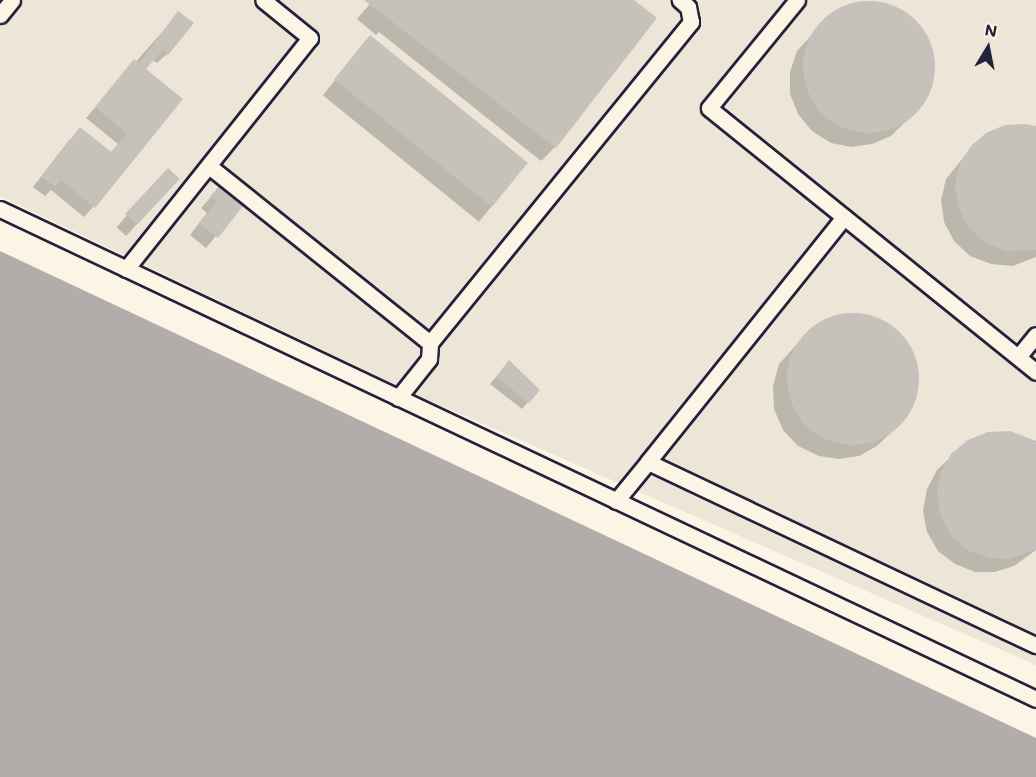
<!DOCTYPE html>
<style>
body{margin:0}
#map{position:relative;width:1036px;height:777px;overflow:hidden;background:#fcf5e5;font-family:Mali,sans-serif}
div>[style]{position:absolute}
.built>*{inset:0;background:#ece5d8}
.water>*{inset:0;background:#b2adab}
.shadow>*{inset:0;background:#0003;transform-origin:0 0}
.building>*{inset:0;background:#c6c1bb;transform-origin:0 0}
.round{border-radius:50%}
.roads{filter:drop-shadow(2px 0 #22223b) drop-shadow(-2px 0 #22223b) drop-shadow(0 2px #22223b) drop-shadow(0 -2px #22223b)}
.minor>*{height:15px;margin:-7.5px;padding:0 7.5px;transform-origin:7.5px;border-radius:7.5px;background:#fcf5e5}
span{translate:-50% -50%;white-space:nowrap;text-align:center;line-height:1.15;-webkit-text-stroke:4.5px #fcf5e5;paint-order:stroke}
.north{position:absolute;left:958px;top:18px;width:60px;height:60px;-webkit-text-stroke:4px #fcf5e5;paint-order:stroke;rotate:10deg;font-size:16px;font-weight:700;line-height:24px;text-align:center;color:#22223b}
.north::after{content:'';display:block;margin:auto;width:21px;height:27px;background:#22223b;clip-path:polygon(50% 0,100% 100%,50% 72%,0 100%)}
</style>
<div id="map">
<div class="built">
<i style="clip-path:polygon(0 0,1036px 0,1036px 665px,428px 400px,0 196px)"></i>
</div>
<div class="water">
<i style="clip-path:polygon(0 251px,1036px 738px,1036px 777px,0 777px)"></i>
</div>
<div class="shadow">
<i style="clip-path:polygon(366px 0,632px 0,555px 147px,541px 161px,379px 32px,376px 35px,357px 19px,370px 4px)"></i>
<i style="clip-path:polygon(866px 3px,888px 5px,907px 15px,922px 29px,931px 48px,934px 68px,931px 88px,921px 106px,891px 136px,872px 144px,851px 147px,831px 143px,812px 131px,798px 114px,790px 94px,790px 72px,797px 51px,826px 19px,845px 7px)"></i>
<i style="clip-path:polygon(179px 13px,167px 54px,157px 63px,152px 60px,144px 69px,181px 99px,93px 207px,84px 217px,51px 190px,45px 196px,33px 187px,70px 139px,110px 153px,118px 144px,86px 118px)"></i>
<i style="left:370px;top:37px;width:201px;height:75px;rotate:39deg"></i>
<i style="clip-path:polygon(1036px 128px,1036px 257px,1013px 266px,991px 264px,970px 256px,954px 241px,944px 222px,941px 200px,946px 179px,972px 147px)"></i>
<i style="left:168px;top:170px;width:13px;height:77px;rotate:42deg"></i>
<i style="clip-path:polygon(219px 188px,241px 206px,206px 248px,190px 235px,207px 213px,201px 208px)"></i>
<i style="clip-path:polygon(849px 314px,871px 317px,890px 325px,905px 340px,914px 358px,918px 378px,916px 398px,907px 417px,877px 446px,859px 456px,839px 459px,819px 456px,798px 446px,783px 430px,774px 409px,773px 386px,779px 364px,808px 332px,827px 319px)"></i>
<i style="clip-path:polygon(509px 362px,528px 402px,522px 409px,490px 384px)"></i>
<i style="clip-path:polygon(1036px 443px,1036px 550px,1014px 566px,995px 572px,975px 572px,955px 564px,938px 551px,927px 532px,923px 511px,927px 489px,937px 470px,952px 456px)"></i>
</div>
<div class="building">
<i style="clip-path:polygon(364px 0,634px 0,657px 18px,556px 148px)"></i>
<i class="round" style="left:803px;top:1px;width:132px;height:132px"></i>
<i style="clip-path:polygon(178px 11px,194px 23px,168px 55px,163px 50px,146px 69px,183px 99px,95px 208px,61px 180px,56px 187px,41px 177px,80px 127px,111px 152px,127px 134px,95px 107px,134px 59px,139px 63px)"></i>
<i style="left:370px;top:35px;width:203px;height:57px;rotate:39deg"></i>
<i style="clip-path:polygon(1025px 124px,1036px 126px,1036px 250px,1005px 251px,984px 242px,968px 227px,958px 207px,955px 185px,960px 163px,971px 146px,986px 133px,1005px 125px)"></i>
<i style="left:168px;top:168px;width:16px;height:63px;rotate:43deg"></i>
<i style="clip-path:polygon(219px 186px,243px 206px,218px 238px,199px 223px,217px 202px,210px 197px)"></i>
<i class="round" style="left:787px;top:313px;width:132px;height:132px"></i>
<i style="clip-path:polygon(509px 360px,540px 390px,529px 403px,496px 377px)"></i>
<i style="clip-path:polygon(1010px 431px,1036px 441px,1036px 549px,1010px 559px,990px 558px,969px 551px,952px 537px,941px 517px,937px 496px,940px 474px,951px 454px,968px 440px,988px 432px)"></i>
</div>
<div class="roads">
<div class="minor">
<i style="left:797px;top:0;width:139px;rotate:129.2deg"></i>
<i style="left:709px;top:108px;width:420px;rotate:38.9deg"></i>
<i style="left:0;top:15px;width:19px;rotate:-51deg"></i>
<i style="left:209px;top:166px;width:283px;rotate:38.7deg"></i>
<i style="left:430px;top:343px;width:414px;rotate:-50.9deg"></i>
<i style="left:691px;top:22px;width:15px;rotate:-101deg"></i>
<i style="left:688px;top:7px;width:11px;rotate:-139deg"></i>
<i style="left:0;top:209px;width:1146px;rotate:25.31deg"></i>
<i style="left:844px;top:217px;width:314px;rotate:128.7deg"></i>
<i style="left:648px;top:462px;width:429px;rotate:25.3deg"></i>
<i style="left:126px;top:269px;width:295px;rotate:-51.5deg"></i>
<i style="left:310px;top:38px;width:60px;rotate:-141deg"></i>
<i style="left:1018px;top:357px;width:28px;rotate:-51deg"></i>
<i style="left:398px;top:398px;width:50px;rotate:-51.5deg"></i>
<i style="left:429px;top:359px;width:16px;rotate:-86deg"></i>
<i style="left:616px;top:501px;width:50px;rotate:-50.6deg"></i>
</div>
</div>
<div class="north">N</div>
</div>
